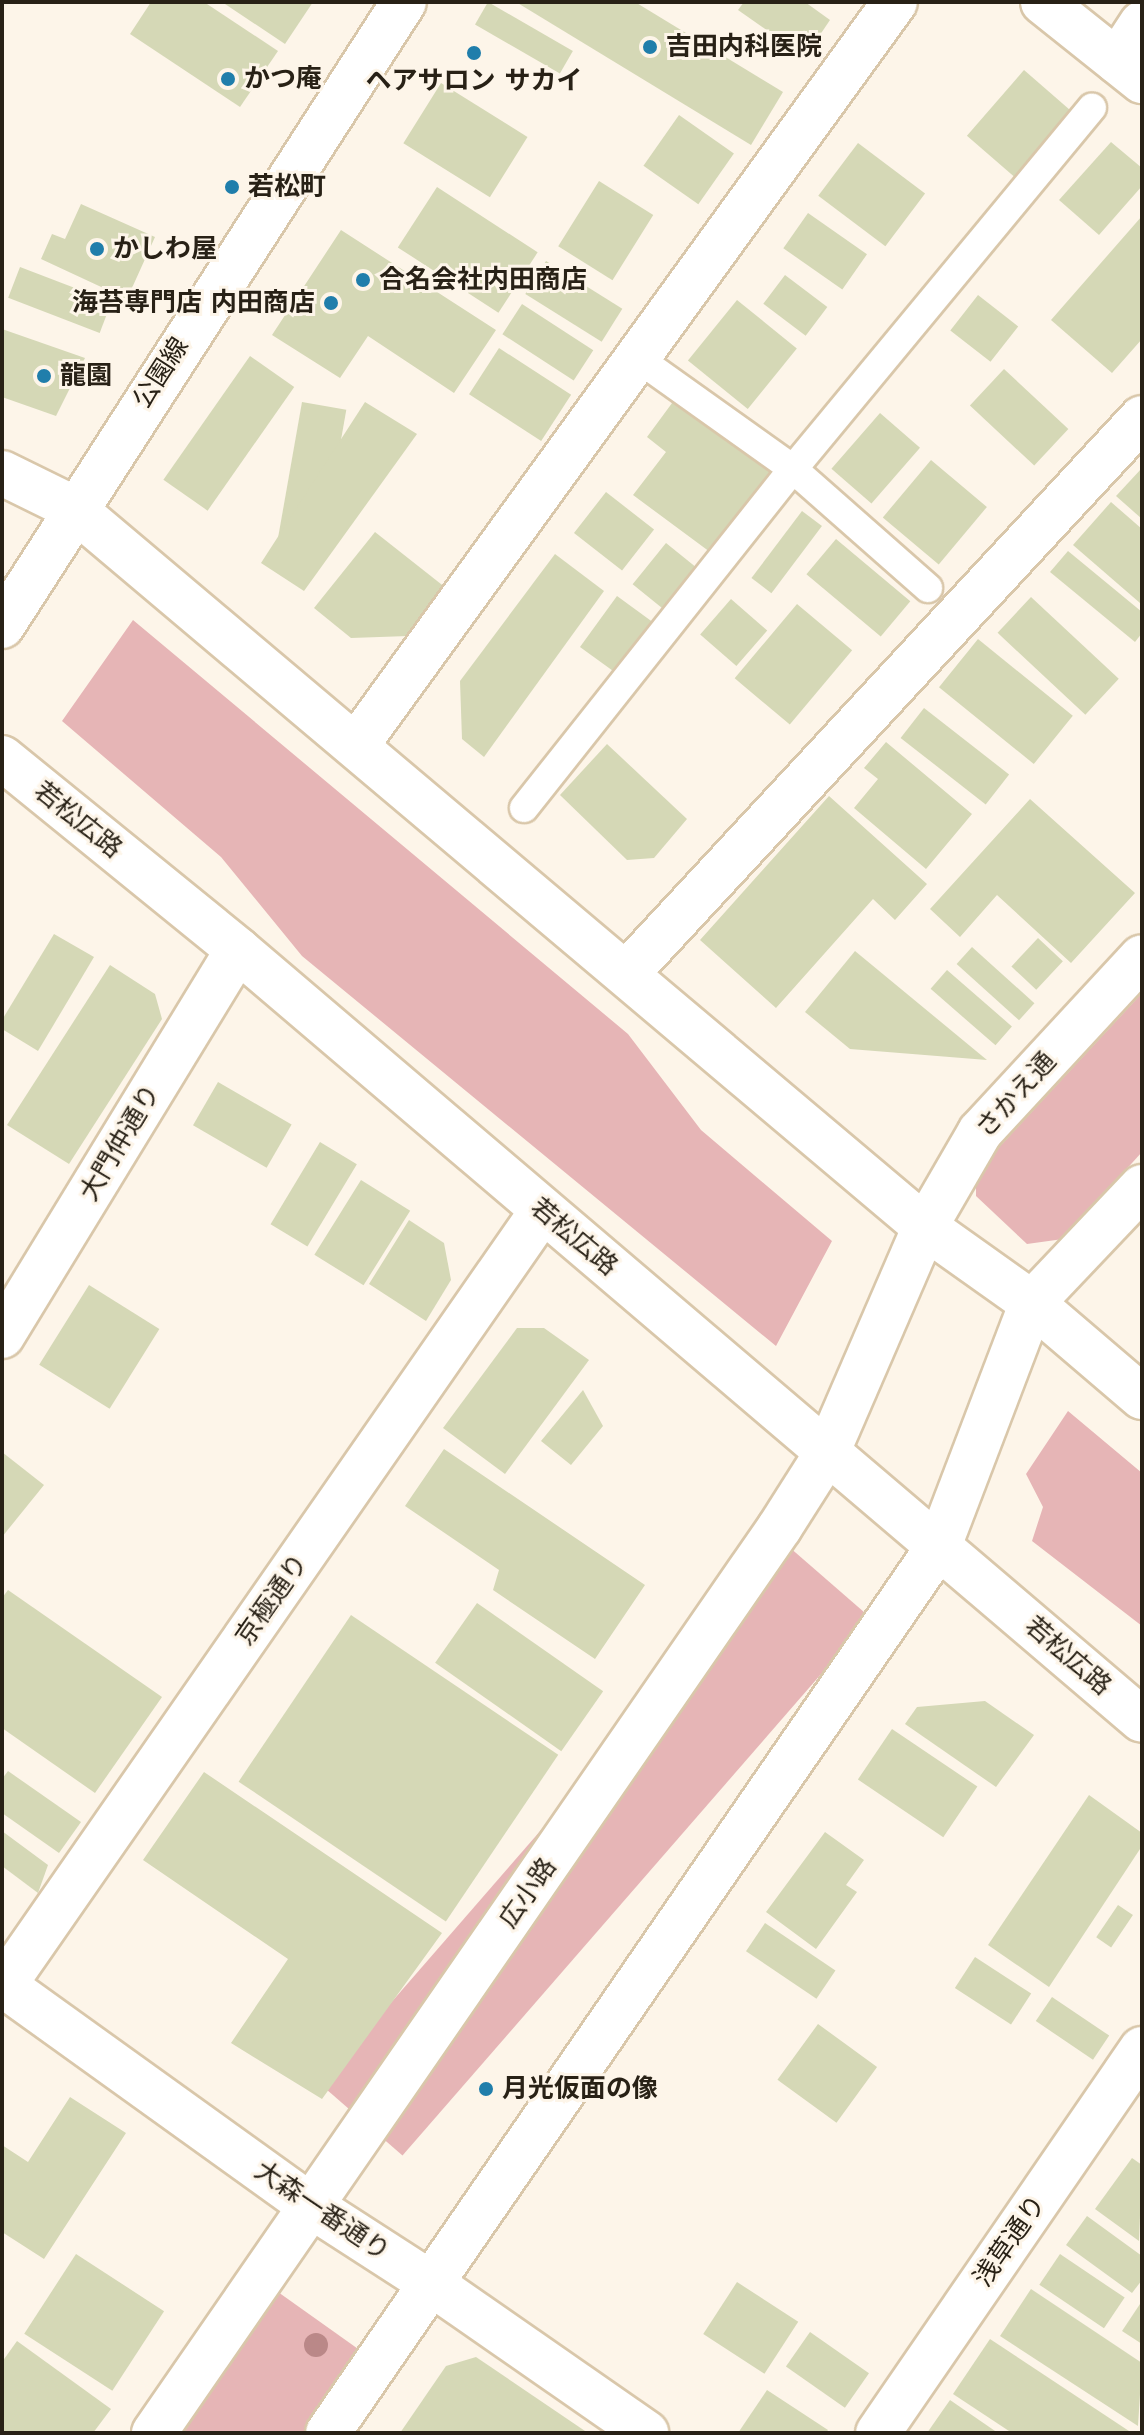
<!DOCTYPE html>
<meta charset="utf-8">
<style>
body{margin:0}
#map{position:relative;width:1144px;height:2435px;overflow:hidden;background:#fdf5e9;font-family:"DejaVu Sans","Noto Sans JP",sans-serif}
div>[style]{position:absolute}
.green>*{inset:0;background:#e6b5b6;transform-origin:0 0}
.building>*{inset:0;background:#d5d8b6;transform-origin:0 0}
.roads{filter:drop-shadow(2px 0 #d9c7aa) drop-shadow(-2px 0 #d9c7aa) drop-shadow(0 2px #d9c7aa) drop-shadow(0 -2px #d9c7aa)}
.lane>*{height:28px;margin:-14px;padding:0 14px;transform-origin:14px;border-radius:14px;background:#fff}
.street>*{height:44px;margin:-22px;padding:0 22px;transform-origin:22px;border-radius:22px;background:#fff}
.secondary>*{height:44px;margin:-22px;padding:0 22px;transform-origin:22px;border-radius:22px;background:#fff}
.trees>*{width:24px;height:24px;margin:-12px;border-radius:50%;background:#ba8888}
.dots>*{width:22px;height:22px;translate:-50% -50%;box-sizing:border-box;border:4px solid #fdf5e9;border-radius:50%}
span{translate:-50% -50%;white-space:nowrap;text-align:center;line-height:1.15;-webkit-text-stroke:6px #fdf5e9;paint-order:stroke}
.poi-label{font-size:26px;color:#282116;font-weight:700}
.left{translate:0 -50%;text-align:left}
.right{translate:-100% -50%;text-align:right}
.street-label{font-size:26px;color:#282116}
.frame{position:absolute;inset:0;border:4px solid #282116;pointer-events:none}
</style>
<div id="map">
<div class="green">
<i style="clip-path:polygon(133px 620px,628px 1034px,701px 1130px,832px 1241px,776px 1346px,302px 956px,221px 857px,62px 721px)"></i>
<i style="clip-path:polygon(1142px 993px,1142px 1152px,1063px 1239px,1027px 1244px,976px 1196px,976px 1172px)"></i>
<i style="clip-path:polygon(1068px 1411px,1142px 1473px,1142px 1626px,1032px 1541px,1043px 1507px,1026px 1474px)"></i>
<i style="left:788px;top:1546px;width:109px;height:713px;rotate:41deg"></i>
<i style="clip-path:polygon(278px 2292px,361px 2351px,305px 2433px,181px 2433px)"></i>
</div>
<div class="building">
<i style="clip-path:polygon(151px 2px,204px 2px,278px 51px,240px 107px,130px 34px)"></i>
<i style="clip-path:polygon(222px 2px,313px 2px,285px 44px)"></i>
<i style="left:488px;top:2px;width:98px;height:26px;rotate:30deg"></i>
<i style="clip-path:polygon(516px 2px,635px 2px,783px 92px,751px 145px)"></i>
<i style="clip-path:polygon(744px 2px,805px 2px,830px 20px,805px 57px,738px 10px)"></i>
<i style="left:1024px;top:70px;width:72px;height:87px;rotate:41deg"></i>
<i style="left:441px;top:83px;width:102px;height:71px;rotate:32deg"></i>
<i style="left:679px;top:115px;width:67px;height:62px;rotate:35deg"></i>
<i style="clip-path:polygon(1111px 142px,1142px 168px,1142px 186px,1099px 235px,1059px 200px)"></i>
<i style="left:858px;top:143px;width:84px;height:66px;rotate:37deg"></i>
<i style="left:599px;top:181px;width:64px;height:77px;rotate:32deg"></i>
<i style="left:437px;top:187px;width:120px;height:72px;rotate:33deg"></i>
<i style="clip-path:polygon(81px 204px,155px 237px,127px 299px,41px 259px,52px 234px,65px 239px)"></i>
<i style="left:808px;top:213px;width:72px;height:43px;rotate:35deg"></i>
<i style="clip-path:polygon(1142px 216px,1142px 339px,1112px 373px,1051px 320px)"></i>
<i style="clip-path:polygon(341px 230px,496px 330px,454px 393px,368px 336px,340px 378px,272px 335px)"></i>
<i style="left:546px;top:261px;width:90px;height:39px;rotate:32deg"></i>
<i style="left:20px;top:267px;width:98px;height:33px;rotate:21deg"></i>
<i style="left:785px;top:275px;width:53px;height:36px;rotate:37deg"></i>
<i style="left:978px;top:295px;width:51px;height:45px;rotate:38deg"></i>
<i style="left:737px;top:300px;width:77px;height:78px;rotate:39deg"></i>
<i style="left:522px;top:304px;width:85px;height:36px;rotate:33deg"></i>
<i style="clip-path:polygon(2px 329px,85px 358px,56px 416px,2px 397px)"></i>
<i style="left:499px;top:348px;width:86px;height:55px;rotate:33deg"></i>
<i style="left:250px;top:356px;width:54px;height:151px;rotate:35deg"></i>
<i style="left:1004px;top:369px;width:88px;height:50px;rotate:43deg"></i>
<i style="clip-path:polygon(678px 395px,774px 468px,710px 552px,633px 495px,666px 452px,647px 437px)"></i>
<i style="left:302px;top:402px;width:45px;height:144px;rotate:10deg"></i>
<i style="clip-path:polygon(365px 402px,417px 434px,304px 591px,261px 563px)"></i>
<i style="left:880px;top:413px;width:53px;height:74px;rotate:41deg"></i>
<i style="left:931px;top:460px;width:73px;height:75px;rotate:40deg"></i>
<i style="clip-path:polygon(1142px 468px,1142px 519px,1116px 496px)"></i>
<i style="left:606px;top:492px;width:61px;height:52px;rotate:38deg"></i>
<i style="clip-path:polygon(1111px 502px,1142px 529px,1140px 603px,1073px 545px)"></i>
<i style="left:802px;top:511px;width:25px;height:84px;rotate:37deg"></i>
<i style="clip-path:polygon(375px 532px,446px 588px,408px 636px,351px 638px,314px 608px)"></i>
<i style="left:836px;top:539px;width:97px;height:46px;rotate:40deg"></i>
<i style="left:666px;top:543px;width:41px;height:53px;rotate:39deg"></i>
<i style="clip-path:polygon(1068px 551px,1142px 612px,1142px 633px,1135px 642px,1050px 572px)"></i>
<i style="clip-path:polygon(555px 554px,604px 591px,484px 757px,462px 739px,460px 681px)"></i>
<i style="left:617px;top:596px;width:47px;height:63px;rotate:36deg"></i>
<i style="left:1031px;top:597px;width:120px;height:49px;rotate:43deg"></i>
<i style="left:731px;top:599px;width:48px;height:47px;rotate:41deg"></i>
<i style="left:797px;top:604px;width:72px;height:97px;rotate:40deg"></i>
<i style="left:978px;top:639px;width:122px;height:62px;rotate:39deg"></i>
<i style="left:924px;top:708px;width:108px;height:38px;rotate:38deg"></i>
<i style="clip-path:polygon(886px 742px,972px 814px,926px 869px,854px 808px,878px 779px,864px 768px)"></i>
<i style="clip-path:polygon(607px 744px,687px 819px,654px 858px,627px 860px,560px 795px)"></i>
<i style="clip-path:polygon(829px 796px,927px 884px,895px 920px,873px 899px,776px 1008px,700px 940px)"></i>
<i style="clip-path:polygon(1030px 799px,1135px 893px,1071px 963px,997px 895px,960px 937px,930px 909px)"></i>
<i style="clip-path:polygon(54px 934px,94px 957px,38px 1051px,2px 1029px,2px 1020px)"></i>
<i style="left:1038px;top:938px;width:34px;height:39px;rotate:43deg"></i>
<i style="left:972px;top:947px;width:84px;height:23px;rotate:42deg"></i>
<i style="clip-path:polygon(855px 951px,987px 1060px,850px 1049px,805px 1012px)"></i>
<i style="clip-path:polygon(110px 965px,155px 994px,162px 1019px,69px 1164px,7px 1125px)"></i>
<i style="left:947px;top:970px;width:86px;height:25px;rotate:41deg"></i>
<i style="left:218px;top:1082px;width:85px;height:50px;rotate:30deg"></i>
<i style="left:320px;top:1142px;width:43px;height:96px;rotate:31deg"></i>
<i style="left:361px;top:1180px;width:58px;height:88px;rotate:32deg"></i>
<i style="clip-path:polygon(409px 1220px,444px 1243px,451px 1280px,426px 1321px,369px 1284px)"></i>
<i style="left:89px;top:1285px;width:83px;height:94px;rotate:32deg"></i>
<i style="clip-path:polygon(517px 1328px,544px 1328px,589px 1360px,505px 1474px,443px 1428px)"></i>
<i style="clip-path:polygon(583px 1390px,603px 1426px,571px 1465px,541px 1441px)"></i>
<i style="clip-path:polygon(444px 1449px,645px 1585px,595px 1659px,493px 1590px,499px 1570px,405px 1506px)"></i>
<i style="clip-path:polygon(2px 1452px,44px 1485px,2px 1537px)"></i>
<i style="clip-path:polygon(8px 1590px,162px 1697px,95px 1793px,2px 1728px,2px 1598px)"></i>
<i style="left:477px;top:1603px;width:154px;height:73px;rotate:35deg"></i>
<i style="left:351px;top:1615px;width:250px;height:201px;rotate:34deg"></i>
<i style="clip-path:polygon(985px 1701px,1034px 1735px,996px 1787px,905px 1724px,917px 1707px)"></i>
<i style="left:892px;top:1729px;width:103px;height:61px;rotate:34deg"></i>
<i style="clip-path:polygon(8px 1771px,81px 1822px,59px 1853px,2px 1813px,2px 1779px)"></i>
<i style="clip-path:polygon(204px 1772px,442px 1933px,322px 2099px,231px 2043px,288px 1959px,143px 1860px)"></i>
<i style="clip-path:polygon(1089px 1795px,1142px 1833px,1142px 1846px,1049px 1987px,988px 1945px)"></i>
<i style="clip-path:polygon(2px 1831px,48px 1865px,38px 1893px,2px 1866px)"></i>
<i style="clip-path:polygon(825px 1832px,864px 1860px,846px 1885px,857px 1892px,816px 1949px,766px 1912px)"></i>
<i style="left:1118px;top:1905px;width:18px;height:39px;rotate:34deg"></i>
<i style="left:765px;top:1923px;width:85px;height:34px;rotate:34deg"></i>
<i style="left:975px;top:1957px;width:67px;height:37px;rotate:33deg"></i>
<i style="left:1052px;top:1997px;width:69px;height:29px;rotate:34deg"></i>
<i style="left:818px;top:2024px;width:73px;height:69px;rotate:36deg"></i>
<i style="clip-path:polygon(70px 2097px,126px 2133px,44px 2259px,2px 2232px,2px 2145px,28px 2162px)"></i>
<i style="clip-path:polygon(1132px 2158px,1142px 2165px,1139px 2241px,1095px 2209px)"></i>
<i style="clip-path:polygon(1087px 2216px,1142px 2256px,1142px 2280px,1132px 2293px,1066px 2245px)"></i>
<i style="left:76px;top:2254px;width:105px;height:95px;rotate:33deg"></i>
<i style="left:1060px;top:2254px;width:78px;height:37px;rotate:34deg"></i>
<i style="left:737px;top:2282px;width:73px;height:62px;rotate:33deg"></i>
<i style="clip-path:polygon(1031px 2289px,1142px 2363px,1138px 2426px,1000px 2336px)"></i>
<i style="clip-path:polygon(1142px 2301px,1142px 2344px,1122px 2331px)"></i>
<i style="left:810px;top:2332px;width:72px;height:42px;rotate:35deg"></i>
<i style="clip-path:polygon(990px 2339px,1132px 2433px,1012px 2433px,953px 2394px)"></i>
<i style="clip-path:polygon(17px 2341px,111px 2409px,93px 2433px,2px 2433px,2px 2362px)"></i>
<i style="clip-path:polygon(476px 2357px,588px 2433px,400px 2433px,446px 2366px)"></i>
<i style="clip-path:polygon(767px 2390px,828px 2430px,826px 2433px,738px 2433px)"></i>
<i style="clip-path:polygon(950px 2400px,998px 2433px,927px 2433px)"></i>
</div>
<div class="roads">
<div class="lane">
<i style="left:636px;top:357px;width:193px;rotate:35.5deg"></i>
<i style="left:793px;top:469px;width:180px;rotate:41.4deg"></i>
<i style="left:524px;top:808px;width:433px;rotate:-51.6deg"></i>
<i style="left:793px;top:469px;width:469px;rotate:-50.4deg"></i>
</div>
<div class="street">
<i style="left:1117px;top:61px;width:45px;rotate:-56.7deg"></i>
<i style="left:358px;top:743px;width:915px;rotate:-54.07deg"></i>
<i style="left:627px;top:973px;width:757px;rotate:-47.14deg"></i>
<i style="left:2px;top:1336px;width:452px;rotate:-58.6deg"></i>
<i style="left:2px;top:1988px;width:946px;rotate:-55.2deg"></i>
<i style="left:154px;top:2433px;width:1101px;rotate:-55.36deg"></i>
<i style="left:780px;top:1527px;width:88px;rotate:-57.6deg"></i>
<i style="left:827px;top:1453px;width:246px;rotate:-66.6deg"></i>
<i style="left:925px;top:1227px;width:110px;rotate:-59.9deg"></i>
<i style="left:980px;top:1132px;width:238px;rotate:-47.2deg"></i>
<i style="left:328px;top:2433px;width:1077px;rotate:-55.44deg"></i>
<i style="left:939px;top:1546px;width:260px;rotate:-69.1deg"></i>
<i style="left:1032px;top:1303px;width:160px;rotate:-46.5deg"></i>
<i style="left:878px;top:2433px;width:466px;rotate:-55.5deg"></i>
</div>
<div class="secondary">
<i style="left:1043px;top:2px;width:127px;rotate:38.6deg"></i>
<i style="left:2px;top:473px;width:79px;rotate:26.2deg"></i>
<i style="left:73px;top:508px;width:1115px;rotate:40.16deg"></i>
<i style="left:925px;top:1227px;width:131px;rotate:35.4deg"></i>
<i style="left:1032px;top:1303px;width:145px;rotate:40.5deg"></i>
<i style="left:2px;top:626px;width:742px;rotate:-57.21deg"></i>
<i style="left:2px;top:758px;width:304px;rotate:39.1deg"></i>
<i style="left:238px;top:950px;width:1187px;rotate:40.42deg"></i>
<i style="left:2px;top:1984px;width:380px;rotate:35.7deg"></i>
<i style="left:311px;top:2206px;width:144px;rotate:32.8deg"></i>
<i style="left:432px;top:2284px;width:261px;rotate:34.8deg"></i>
</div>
</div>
<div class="trees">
<i style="left:316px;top:2345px"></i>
</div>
<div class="dots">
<i style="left:650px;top:47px;background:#207eab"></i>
<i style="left:474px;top:53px;background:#207eab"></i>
<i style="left:228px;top:79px;background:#207eab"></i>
<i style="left:232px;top:187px;background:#207eab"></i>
<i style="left:97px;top:249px;background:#207eab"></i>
<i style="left:363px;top:280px;background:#207eab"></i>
<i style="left:331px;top:303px;background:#207eab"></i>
<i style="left:44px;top:376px;background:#207eab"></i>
<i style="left:486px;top:2089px;background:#207eab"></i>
</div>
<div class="poi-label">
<span class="left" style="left:666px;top:47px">吉田内科医院</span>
<span class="left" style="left:244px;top:79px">かつ庵</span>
<span style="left:474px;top:81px">ヘアサロン サカイ</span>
<span class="left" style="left:248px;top:187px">若松町</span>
<span class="left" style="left:113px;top:249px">かしわ屋</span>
<span class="left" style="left:379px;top:280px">合名会社内田商店</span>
<span class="right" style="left:315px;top:303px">海苔専門店 内田商店</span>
<span class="left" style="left:60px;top:376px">龍園</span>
<span class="left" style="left:502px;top:2089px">月光仮面の像</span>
</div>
<div class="street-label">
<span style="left:161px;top:373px;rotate:-57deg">公園線</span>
<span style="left:78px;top:820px;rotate:39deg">若松広路</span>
<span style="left:1016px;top:1095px;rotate:-48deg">さかえ通</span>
<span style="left:120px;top:1143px;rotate:-59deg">大門仲通り</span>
<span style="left:574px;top:1237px;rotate:40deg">若松広路</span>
<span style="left:272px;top:1600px;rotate:-55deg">京極通り</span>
<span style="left:1068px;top:1656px;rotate:41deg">若松広路</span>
<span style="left:528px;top:1893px;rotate:-55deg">広小路</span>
<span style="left:322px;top:2211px;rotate:34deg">大森一番通り</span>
<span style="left:1010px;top:2241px;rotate:-55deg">浅草通り</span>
</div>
<div class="frame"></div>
</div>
